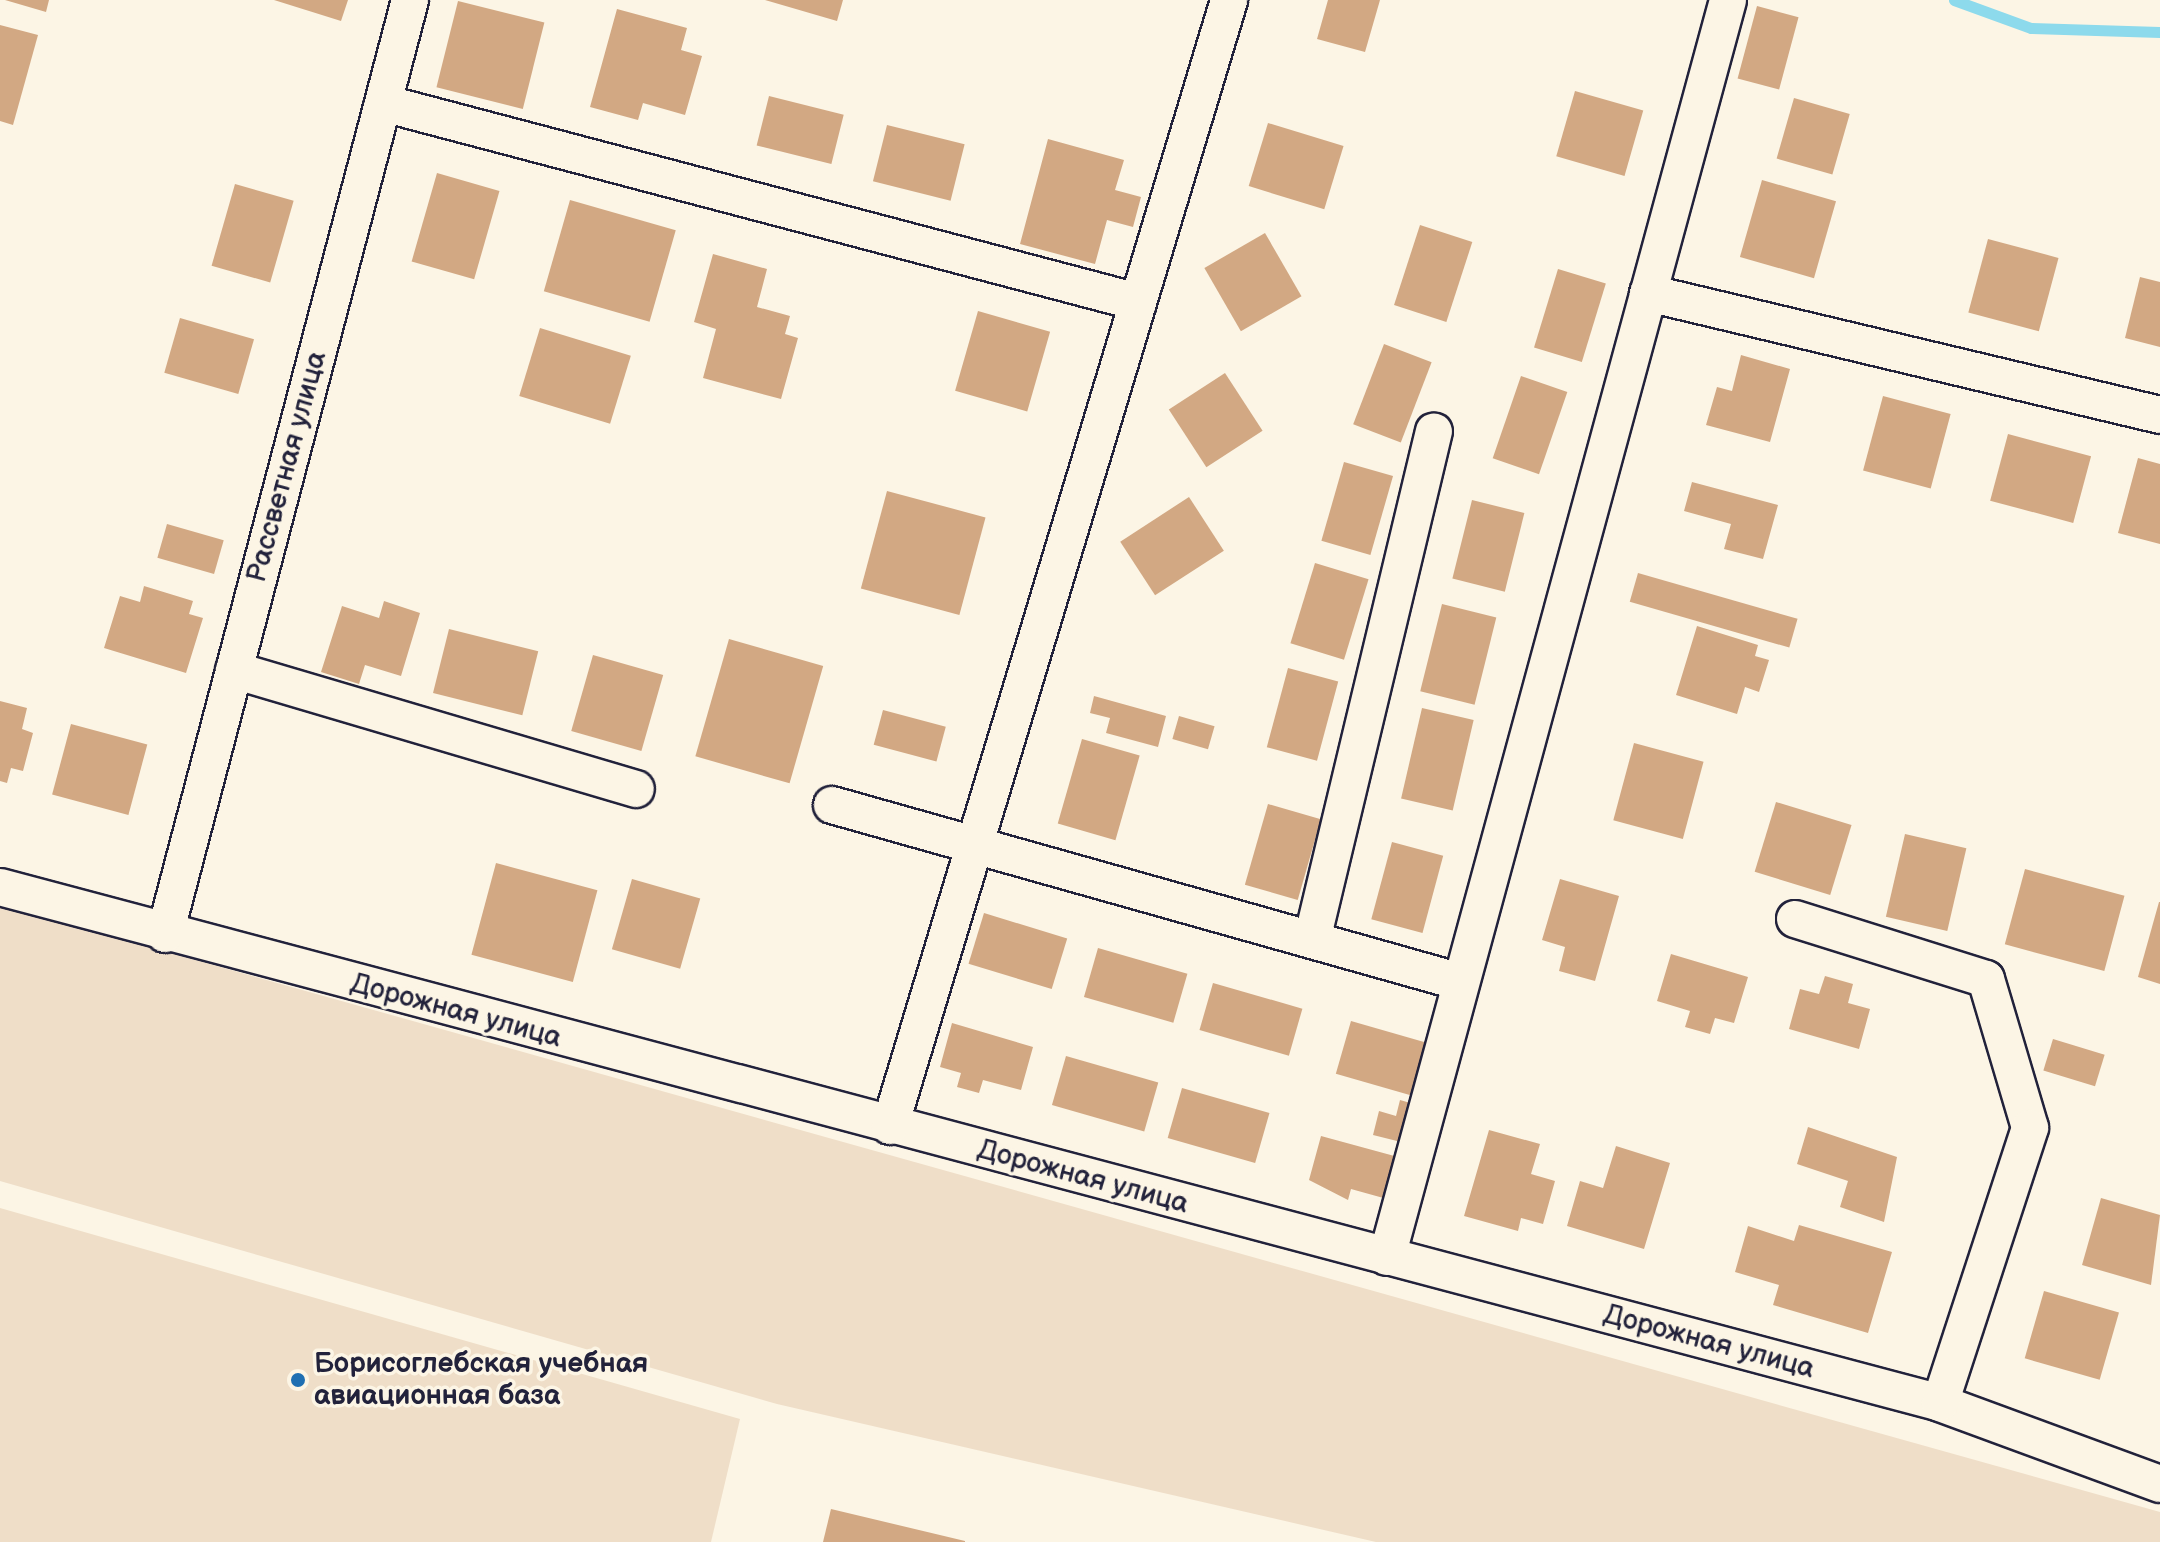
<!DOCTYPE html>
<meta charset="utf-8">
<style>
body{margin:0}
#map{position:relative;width:2160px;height:1542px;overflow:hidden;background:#fcf5e5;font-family:"Balsamiq Sans",sans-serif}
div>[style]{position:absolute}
.built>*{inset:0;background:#efdec8}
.stream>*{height:11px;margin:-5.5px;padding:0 5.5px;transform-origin:5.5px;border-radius:5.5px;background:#8ddaec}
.building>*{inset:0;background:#d2a883;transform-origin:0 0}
.roads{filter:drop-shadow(2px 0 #22223b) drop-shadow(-2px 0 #22223b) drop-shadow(0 2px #22223b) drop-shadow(0 -2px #22223b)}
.minor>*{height:36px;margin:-18px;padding:0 18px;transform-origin:18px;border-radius:18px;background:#fcf5e5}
.dots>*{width:22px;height:22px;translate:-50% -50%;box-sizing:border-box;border:4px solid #fcf5e5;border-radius:50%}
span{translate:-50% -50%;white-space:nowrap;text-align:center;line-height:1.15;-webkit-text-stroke:7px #fcf5e5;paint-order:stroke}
.street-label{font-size:28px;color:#22223b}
.poi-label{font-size:28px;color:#22223b;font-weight:700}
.left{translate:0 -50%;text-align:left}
</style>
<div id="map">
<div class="built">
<i style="clip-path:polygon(0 905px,2160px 1512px,2160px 1542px,1376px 1542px,777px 1404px,0 1181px)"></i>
<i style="clip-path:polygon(0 1208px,740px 1419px,711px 1542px,0 1542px)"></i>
</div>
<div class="stream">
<i style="left:1954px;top:0;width:82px;rotate:20deg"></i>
<i style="left:2031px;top:28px;width:129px;rotate:1.8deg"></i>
</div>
<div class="building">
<i style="clip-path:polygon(5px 0,49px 0,46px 12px)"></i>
<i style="clip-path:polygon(274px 0,348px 0,341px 21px)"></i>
<i style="clip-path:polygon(765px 0,843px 0,837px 21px)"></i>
<i style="clip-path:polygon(1328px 0,1380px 0,1365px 52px,1317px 39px)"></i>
<i style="left:458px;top:1px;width:89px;height:89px;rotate:14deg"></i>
<i style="left:1757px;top:6px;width:43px;height:75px;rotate:15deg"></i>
<i style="clip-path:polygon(617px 9px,687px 28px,681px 50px,702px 56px,685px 115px,643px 103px,638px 120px,590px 107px)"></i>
<i style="clip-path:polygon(0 25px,38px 35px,13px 125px,0 121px)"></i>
<i style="left:1575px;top:91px;width:71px;height:68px;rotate:16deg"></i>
<i style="left:769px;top:96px;width:77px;height:51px;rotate:14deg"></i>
<i style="left:1794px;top:98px;width:58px;height:63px;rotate:16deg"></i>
<i style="left:1268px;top:123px;width:79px;height:66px;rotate:17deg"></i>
<i style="left:887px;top:125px;width:80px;height:58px;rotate:14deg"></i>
<i style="clip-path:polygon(1048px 139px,1124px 160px,1115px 190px,1141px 197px,1133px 227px,1107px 220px,1095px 264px,1020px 244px)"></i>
<i style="left:437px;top:173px;width:65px;height:92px;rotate:16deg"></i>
<i style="left:1762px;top:180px;width:77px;height:80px;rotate:16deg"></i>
<i style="left:235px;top:184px;width:61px;height:85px;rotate:16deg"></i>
<i style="left:570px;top:200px;width:110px;height:95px;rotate:16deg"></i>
<i style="left:1420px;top:225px;width:55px;height:84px;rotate:18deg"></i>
<i style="left:1265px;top:233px;width:73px;height:70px;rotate:60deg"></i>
<i style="left:1988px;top:239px;width:73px;height:76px;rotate:15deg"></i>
<i style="clip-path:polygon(713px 254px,767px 269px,757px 307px,790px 316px,785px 334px,798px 338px,781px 399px,703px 378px,716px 329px,694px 322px)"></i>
<i style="left:1558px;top:269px;width:50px;height:82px;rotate:17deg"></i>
<i style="clip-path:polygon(2140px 277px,2160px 282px,2160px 347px,2125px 338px)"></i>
<i style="left:978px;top:311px;width:75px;height:83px;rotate:16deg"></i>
<i style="left:180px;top:318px;width:77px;height:57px;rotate:16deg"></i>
<i style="left:540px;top:328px;width:95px;height:71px;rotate:17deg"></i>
<i style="left:1384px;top:344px;width:51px;height:86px;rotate:21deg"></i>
<i style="clip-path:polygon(1741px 355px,1790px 369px,1770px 442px,1706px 425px,1717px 387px,1732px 391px)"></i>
<i style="left:1225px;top:373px;width:69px;height:67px;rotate:57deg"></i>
<i style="left:1521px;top:376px;width:49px;height:87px;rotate:19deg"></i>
<i style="left:1883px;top:396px;width:70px;height:77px;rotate:15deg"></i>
<i style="left:2008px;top:434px;width:86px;height:69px;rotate:15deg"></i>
<i style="clip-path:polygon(2138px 458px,2160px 464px,2160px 544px,2118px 533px)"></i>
<i style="left:1344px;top:462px;width:51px;height:82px;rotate:16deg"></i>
<i style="clip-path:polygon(1692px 482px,1778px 505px,1763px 559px,1724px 549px,1731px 524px,1684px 511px)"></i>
<i style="left:887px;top:491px;width:102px;height:101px;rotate:15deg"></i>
<i style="left:1189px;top:497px;width:64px;height:82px;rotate:57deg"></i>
<i style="left:1472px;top:500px;width:54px;height:81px;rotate:14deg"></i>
<i style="left:167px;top:524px;width:59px;height:35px;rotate:16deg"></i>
<i style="left:1315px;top:563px;width:56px;height:84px;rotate:17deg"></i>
<i style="left:1638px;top:573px;width:166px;height:30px;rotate:16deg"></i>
<i style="clip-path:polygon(144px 586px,193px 601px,189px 614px,203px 618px,186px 673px,104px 648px,120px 596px,140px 602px)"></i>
<i style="clip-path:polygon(384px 601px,420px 613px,401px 676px,365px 665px,359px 684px,321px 672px,342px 606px,379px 618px)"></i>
<i style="left:1442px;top:604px;width:56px;height:90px;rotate:14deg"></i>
<i style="clip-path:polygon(1697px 626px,1758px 645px,1755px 656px,1769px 660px,1759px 692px,1745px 687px,1737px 714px,1676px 695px)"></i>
<i style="left:449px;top:629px;width:92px;height:66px;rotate:14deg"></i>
<i style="left:729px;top:639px;width:98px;height:122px;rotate:16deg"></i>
<i style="left:593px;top:655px;width:73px;height:79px;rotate:16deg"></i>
<i style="left:1288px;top:668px;width:52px;height:82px;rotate:15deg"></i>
<i style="clip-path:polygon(1094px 696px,1166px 716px,1158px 747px,1106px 733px,1110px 718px,1090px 713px)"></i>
<i style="clip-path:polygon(0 701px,27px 708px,22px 729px,33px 733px,23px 771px,11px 768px,7px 783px,0 781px)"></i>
<i style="left:1422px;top:708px;width:53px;height:93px;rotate:13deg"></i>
<i style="left:883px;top:710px;width:65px;height:36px;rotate:15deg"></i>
<i style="left:1179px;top:716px;width:37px;height:24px;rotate:16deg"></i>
<i style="left:71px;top:724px;width:79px;height:73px;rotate:15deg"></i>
<i style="left:1082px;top:739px;width:60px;height:88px;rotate:16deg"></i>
<i style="left:1634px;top:743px;width:72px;height:80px;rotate:15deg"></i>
<i style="left:1776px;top:802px;width:79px;height:73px;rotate:17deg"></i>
<i style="left:1268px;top:804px;width:55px;height:84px;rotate:16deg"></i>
<i style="left:1905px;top:834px;width:63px;height:85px;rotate:13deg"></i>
<i style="left:1392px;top:842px;width:53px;height:80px;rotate:15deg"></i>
<i style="left:496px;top:863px;width:105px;height:95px;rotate:15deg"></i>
<i style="left:2025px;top:869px;width:103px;height:78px;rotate:15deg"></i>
<i style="left:632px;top:879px;width:71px;height:73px;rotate:16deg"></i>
<i style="clip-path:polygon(1560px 879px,1619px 896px,1595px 981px,1559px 971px,1565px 947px,1542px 940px)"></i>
<i style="clip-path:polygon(2159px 902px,2160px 902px,2160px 984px,2138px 977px)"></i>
<i style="left:984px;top:913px;width:87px;height:53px;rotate:17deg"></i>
<i style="left:1098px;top:948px;width:93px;height:51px;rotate:16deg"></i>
<i style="clip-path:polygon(1671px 954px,1748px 977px,1734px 1023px,1715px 1018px,1710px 1034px,1685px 1027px,1690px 1011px,1657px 1001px)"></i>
<i style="clip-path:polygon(1825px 976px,1853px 984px,1848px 1003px,1870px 1009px,1859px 1049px,1789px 1029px,1800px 989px,1819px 994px)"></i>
<i style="left:1213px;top:983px;width:93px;height:49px;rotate:16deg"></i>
<i style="left:1351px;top:1021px;width:85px;height:55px;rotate:16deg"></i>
<i style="clip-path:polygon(952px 1023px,1033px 1047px,1021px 1090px,983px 1080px,979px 1093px,957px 1087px,961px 1073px,940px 1067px)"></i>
<i style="left:2053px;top:1039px;width:54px;height:33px;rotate:17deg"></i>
<i style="left:1066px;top:1056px;width:96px;height:51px;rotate:16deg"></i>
<i style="left:1182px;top:1088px;width:91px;height:52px;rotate:16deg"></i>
<i style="clip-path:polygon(1400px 1100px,1414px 1104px,1405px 1143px,1373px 1135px,1379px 1111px,1396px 1116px)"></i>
<i style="clip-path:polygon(1808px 1127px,1897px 1157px,1884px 1222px,1840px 1207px,1848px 1181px,1797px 1164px)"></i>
<i style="clip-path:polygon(1489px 1130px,1540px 1144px,1531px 1174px,1555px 1181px,1543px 1224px,1521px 1218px,1518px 1231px,1464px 1216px)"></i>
<i style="clip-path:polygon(1321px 1136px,1398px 1157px,1387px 1199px,1351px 1189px,1348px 1200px,1309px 1180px)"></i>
<i style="clip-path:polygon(1616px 1146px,1670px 1163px,1644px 1249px,1567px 1226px,1580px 1181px,1603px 1188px)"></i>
<i style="clip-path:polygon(2101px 1198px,2160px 1215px,2151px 1285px,2082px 1265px)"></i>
<i style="clip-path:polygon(1799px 1225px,1892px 1252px,1868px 1333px,1773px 1305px,1779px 1285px,1735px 1272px,1748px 1226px,1794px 1241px)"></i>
<i style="left:2044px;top:1291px;width:78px;height:70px;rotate:16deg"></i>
<i style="clip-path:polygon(831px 1509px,965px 1541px,965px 1542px,823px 1542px)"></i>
</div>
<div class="roads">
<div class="minor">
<i style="left:383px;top:103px;width:781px;rotate:14.77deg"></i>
<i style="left:1648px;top:293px;width:526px;rotate:13.4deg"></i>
<i style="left:234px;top:670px;width:419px;rotate:16.5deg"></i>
<i style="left:832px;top:805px;width:653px;rotate:15.72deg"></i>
<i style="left:0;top:887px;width:2007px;rotate:14.89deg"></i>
<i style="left:1940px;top:1403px;width:234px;rotate:20.2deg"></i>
<i style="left:1795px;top:919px;width:200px;rotate:17.4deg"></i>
<i style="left:1986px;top:979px;width:155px;rotate:73.5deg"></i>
<i style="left:2030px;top:1128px;width:289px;rotate:108.1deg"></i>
<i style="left:165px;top:934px;width:966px;rotate:-75.3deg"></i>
<i style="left:1312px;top:940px;width:523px;rotate:-76.52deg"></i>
<i style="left:890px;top:1126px;width:1176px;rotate:-73.24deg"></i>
<i style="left:1387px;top:1257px;width:1302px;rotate:-74.82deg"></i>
</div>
</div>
<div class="dots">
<i style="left:298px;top:1380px;background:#1f6fb2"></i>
</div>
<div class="street-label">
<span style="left:287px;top:467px;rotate:-75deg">Рассветная улица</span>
<span style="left:456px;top:1011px;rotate:15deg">Дорожная улица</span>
<span style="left:1083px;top:1177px;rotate:15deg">Дорожная улица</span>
<span style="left:1709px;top:1342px;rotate:15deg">Дорожная улица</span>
</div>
<div class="poi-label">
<span class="left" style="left:314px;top:1380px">Борисоглебская учебная<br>авиационная база</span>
</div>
</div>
